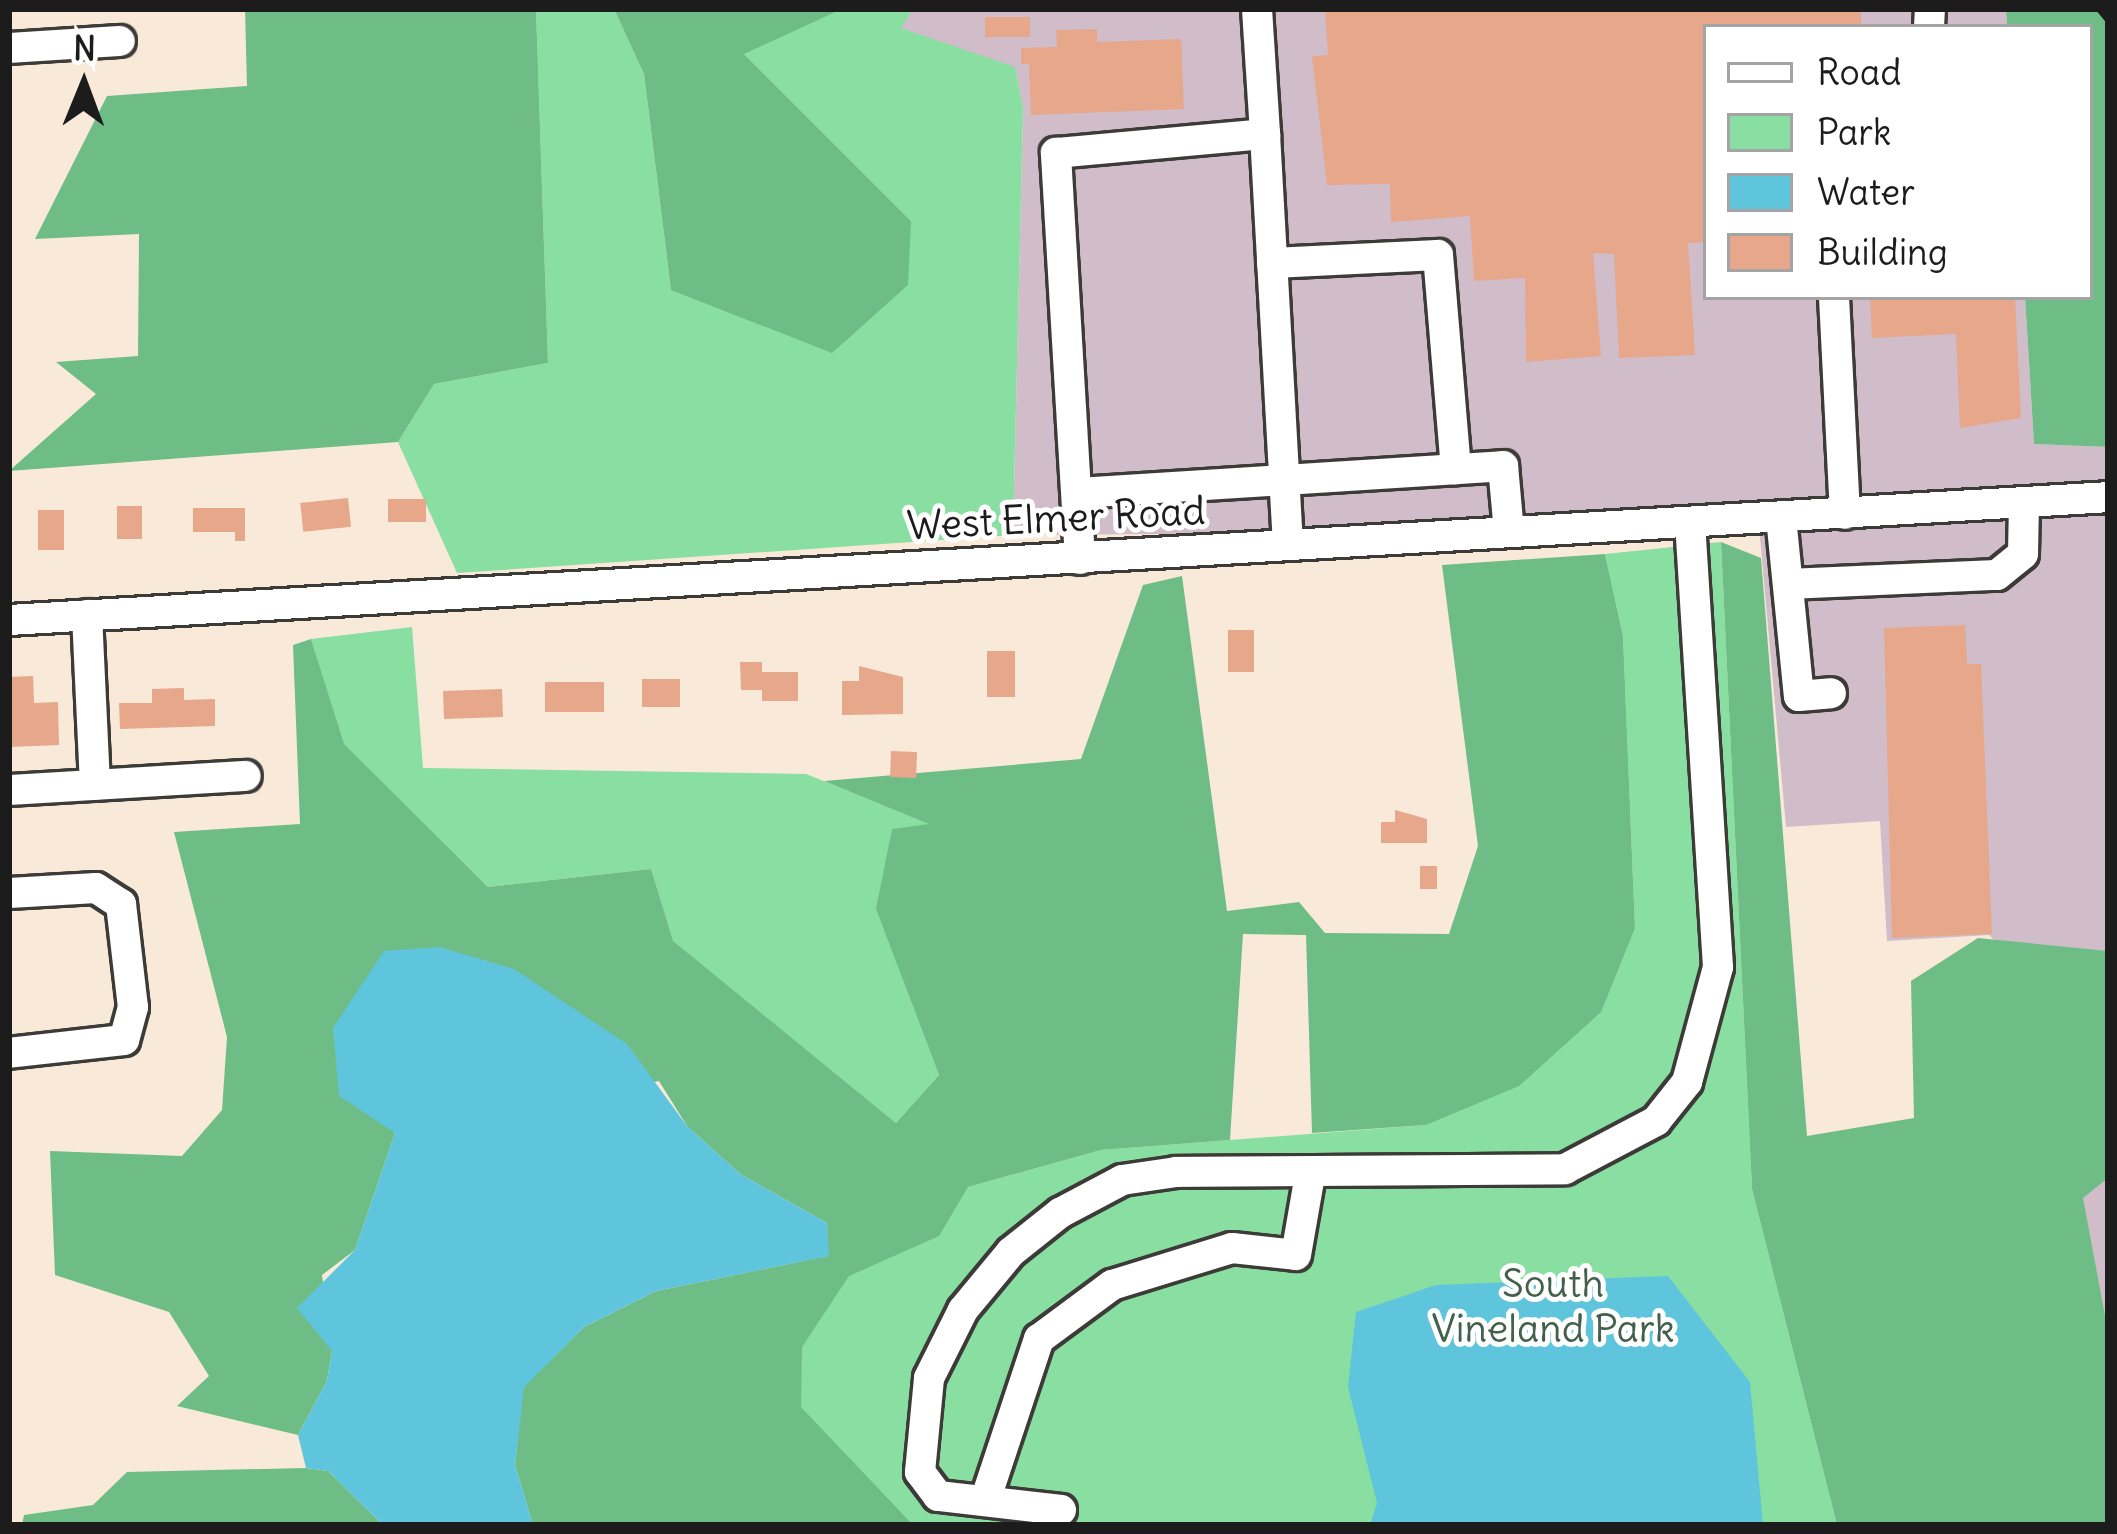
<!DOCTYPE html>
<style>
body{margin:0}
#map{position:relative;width:2117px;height:1534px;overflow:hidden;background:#f8e9d8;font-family:Delius,sans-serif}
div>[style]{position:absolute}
.industrial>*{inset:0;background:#d1bdc9}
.green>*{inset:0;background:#89dea1}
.forest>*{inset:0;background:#6ebd87}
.water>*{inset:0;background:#5fc5dc}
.building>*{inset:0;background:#e6a78b;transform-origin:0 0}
.roads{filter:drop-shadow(3px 0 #3d3b38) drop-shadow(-3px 0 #3d3b38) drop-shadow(0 3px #3d3b38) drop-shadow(0 -3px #3d3b38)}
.minor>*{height:30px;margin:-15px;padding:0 15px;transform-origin:15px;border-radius:15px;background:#fff}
.rail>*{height:6px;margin:-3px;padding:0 3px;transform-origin:3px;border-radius:3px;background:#1c1c1c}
span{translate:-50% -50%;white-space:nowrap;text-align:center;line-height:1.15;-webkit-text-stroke:10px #fff;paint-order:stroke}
.street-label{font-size:39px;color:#1c1c1c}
.park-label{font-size:39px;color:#42604b}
.frame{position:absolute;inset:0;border:12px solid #1c1c1c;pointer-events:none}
.legend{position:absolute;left:1703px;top:24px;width:390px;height:276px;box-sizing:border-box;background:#fff;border:3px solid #a4a4a4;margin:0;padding:15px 21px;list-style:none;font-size:36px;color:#1c1c1c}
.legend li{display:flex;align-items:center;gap:24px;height:60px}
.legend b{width:60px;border:3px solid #a4a4a4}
.north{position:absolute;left:24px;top:24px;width:120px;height:120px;-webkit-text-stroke:9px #fff;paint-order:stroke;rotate:1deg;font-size:33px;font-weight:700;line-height:48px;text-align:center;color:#1c1c1c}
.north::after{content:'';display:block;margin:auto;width:42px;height:54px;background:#1c1c1c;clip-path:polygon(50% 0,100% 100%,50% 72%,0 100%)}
</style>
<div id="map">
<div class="industrial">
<i style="clip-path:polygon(913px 9px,2006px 9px,2007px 27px,1706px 27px,1706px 297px,2025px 297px,2034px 444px,2108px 447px,2108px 1051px,1989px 935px,1887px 941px,1880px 821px,1786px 827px,1758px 515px,1438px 532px,1013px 535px,1023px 108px,1015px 68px,900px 28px)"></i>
<i style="clip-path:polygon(2108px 1150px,2108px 1331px,2079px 1180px)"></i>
</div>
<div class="green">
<i style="clip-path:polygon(536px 9px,614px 9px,644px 74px,671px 290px,911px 221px,743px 53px,842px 9px,913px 9px,901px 28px,1015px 67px,1023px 108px,1013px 535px,457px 573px,398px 442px,434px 384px,548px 363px)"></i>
<i style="clip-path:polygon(1721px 542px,1752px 1189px,1837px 1525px,533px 1525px,523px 1387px,968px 1187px,1101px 1150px,1426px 1125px,1635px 928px,1623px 636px,1605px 554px)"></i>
<i style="clip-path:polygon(412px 627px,423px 768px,806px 774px,931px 824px,876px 908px,939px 1075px,896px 1123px,672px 941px,651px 869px,488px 887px,343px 744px,311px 639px)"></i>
</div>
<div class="forest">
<i style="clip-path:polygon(245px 9px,536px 9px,548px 363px,434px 384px,398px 442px,9px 471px,96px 394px,56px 362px,138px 356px,139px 234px,35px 239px,107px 96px,247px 86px)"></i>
<i style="clip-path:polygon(614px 9px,842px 9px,744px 54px,911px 221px,908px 285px,832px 353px,671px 290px,644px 74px)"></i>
<i style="clip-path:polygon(2006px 9px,2108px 9px,2108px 447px,2034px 444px,2025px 297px,2090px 297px,2090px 27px,2007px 27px)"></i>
<i style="clip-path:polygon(1721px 542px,1761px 558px,1807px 1136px,1914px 1118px,1911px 981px,1978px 938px,2108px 951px,2108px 1178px,2083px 1198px,2108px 1331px,2108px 1525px,1837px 1525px,1752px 1189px)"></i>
<i style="clip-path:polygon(1605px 554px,1623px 636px,1635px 928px,1601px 1012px,1519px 1086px,1426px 1125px,1312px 1133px,1306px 935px,1243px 934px,1230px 1140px,1101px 1150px,968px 1187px,939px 1236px,849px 1276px,802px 1347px,801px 1407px,913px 1525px,533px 1525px,515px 1465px,523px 1387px,584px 1327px,656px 1291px,828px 1256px,827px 1223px,740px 1174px,687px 1126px,659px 1081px,395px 1133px,355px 1250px,322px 1275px,332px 1351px,327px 1381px,298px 1435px,177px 1406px,209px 1376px,169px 1312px,55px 1275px,50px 1151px,182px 1156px,222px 1110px,227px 1037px,174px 832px,300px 824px,293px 645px,311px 639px,344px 744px,488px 887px,651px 869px,673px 941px,896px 1123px,939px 1075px,876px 909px,892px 829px,929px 824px,824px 781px,1081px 759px,1143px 585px,1182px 576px,1227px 911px,1299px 902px,1325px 933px,1449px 934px,1478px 846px,1442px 565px)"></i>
<i style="clip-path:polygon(306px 1468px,328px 1471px,383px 1525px,22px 1525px,24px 1515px,93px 1505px,127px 1472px)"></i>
</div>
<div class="water">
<i style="clip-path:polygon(439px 947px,514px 969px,627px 1044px,687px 1126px,740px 1174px,827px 1223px,829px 1256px,656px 1291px,584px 1327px,524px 1387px,515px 1465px,533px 1525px,383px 1525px,328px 1471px,306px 1468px,298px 1435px,327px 1381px,332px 1351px,297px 1308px,355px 1250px,395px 1133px,339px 1096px,333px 1028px,384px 951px)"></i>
<i style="clip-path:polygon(1668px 1276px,1750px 1382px,1763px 1525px,1370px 1525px,1377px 1503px,1348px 1387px,1356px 1312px,1436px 1285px)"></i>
</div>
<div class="building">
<i style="clip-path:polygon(1325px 9px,1861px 9px,1861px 27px,1706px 27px,1706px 242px,1688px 243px,1695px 355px,1619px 358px,1614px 254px,1593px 253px,1601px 356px,1526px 362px,1525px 278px,1474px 281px,1470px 216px,1391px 222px,1390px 184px,1327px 185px,1312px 56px,1328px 55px)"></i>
<i style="left:1030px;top:17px;width:20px;height:45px;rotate:90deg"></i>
<i style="clip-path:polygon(1097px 29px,1097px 42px,1181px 39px,1184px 109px,1031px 115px,1029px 64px,1021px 64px,1021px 48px,1057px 47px,1056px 30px)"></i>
<i style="clip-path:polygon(1870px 297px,2015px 297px,2021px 418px,1960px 428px,1956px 334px,1872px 338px)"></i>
<i style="left:348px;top:498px;width:29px;height:48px;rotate:84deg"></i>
<i style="left:426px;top:499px;width:23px;height:38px;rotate:90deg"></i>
<i style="left:142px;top:506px;width:33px;height:25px;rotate:90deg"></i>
<i style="clip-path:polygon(193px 508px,245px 508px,245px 541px,235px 541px,235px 532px,193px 532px)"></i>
<i style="left:38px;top:510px;width:26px;height:40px"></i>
<i style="clip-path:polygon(1965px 625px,1967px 664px,1981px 664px,1992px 934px,1892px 938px,1884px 628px)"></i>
<i style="left:1228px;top:630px;width:26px;height:42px"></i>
<i style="left:987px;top:651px;width:28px;height:46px"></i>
<i style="clip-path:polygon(740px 662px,762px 662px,762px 672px,798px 672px,798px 701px,762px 701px,762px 690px,741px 690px)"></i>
<i style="clip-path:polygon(859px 666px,903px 677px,903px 714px,842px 715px,842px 681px,859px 681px)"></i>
<i style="clip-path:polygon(33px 676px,34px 703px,58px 702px,59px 745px,9px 747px,9px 677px)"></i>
<i style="left:642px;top:679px;width:38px;height:28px"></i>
<i style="left:604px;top:682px;width:30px;height:59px;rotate:90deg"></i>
<i style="clip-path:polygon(184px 688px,184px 700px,215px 699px,215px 726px,120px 729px,119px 703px,152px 703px,152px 689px)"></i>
<i style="left:502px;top:689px;width:28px;height:59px;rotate:88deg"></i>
<i style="left:891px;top:751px;width:26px;height:26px;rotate:2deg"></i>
<i style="clip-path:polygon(1395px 810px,1427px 819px,1427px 843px,1381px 843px,1381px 822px,1395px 822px)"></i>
<i style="left:1420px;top:866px;width:17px;height:23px"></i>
</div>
<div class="roads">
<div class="minor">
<i style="left:1257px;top:9px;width:125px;rotate:86.3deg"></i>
<i style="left:1929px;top:27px;width:18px;rotate:-87deg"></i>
<i style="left:9px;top:48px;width:111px;rotate:-3.6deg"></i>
<i style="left:1272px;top:263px;width:166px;rotate:-2.8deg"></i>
<i style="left:1438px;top:255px;width:215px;rotate:85.2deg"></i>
<i style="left:1834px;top:297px;width:217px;rotate:87.1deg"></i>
<i style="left:1077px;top:493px;width:427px;rotate:-3.6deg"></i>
<i style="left:1503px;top:466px;width:66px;rotate:84.8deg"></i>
<i style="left:1781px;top:517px;width:180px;rotate:84.3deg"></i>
<i style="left:1799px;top:696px;width:32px;rotate:-5deg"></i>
<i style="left:1080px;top:559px;width:407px;rotate:-93.4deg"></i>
<i style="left:1056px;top:153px;width:210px;rotate:-5.2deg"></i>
<i style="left:1265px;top:134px;width:411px;rotate:86.8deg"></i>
<i style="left:1788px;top:584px;width:209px;rotate:-2.5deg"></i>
<i style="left:1997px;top:575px;width:33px;rotate:-39deg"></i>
<i style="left:2023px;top:554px;width:51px;rotate:-88.9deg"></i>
<i style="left:87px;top:615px;width:170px;rotate:87.3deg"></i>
<i style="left:9px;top:620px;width:2103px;rotate:-3.35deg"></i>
<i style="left:9px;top:790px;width:237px;rotate:-3.4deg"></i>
<i style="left:9px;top:893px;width:87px;rotate:-3.3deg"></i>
<i style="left:96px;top:888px;width:30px;rotate:33deg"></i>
<i style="left:121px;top:904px;width:104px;rotate:83.4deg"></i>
<i style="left:133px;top:1007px;width:34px;rotate:105deg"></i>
<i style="left:124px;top:1040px;width:116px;rotate:173.6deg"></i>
<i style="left:985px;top:1501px;width:171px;rotate:-71.6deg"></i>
<i style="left:1039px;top:1339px;width:91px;rotate:-36.5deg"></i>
<i style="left:1112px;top:1285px;width:126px;rotate:-17.1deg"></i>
<i style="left:1232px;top:1248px;width:64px;rotate:6.2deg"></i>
<i style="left:1296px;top:1255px;width:81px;rotate:-80.1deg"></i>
<i style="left:1061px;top:1510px;width:124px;rotate:-173.5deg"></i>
<i style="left:938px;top:1496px;width:30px;rotate:-127deg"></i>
<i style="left:920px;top:1472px;width:94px;rotate:-84.5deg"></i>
<i style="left:929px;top:1378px;width:76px;rotate:-63.4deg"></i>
<i style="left:963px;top:1310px;width:75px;rotate:-50.4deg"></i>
<i style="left:1011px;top:1252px;width:63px;rotate:-38.5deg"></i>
<i style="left:1060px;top:1213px;width:70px;rotate:-28deg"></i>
<i style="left:1122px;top:1180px;width:55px;rotate:-8.4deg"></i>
<i style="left:1176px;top:1172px;width:389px;rotate:-0.4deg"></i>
<i style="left:1565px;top:1169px;width:103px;rotate:-27.8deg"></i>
<i style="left:1656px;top:1121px;width:50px;rotate:-51.5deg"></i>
<i style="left:1687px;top:1082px;width:119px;rotate:-74.9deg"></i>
<i style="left:1718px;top:967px;width:446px;rotate:-93.6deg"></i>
</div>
</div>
<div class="rail">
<i style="left:2099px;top:9px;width:14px;rotate:51deg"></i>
</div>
<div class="street-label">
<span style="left:1056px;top:519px;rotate:-3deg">West Elmer Road</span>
</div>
<div class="park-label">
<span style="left:1553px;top:1307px">South<br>Vineland Park</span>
</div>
<div class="frame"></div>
<ul class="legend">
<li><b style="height:15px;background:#fff"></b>Road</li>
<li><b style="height:33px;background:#89dea1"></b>Park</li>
<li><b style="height:33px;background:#5fc5dc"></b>Water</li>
<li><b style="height:33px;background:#e6a78b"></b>Building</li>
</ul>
<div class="north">N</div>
</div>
